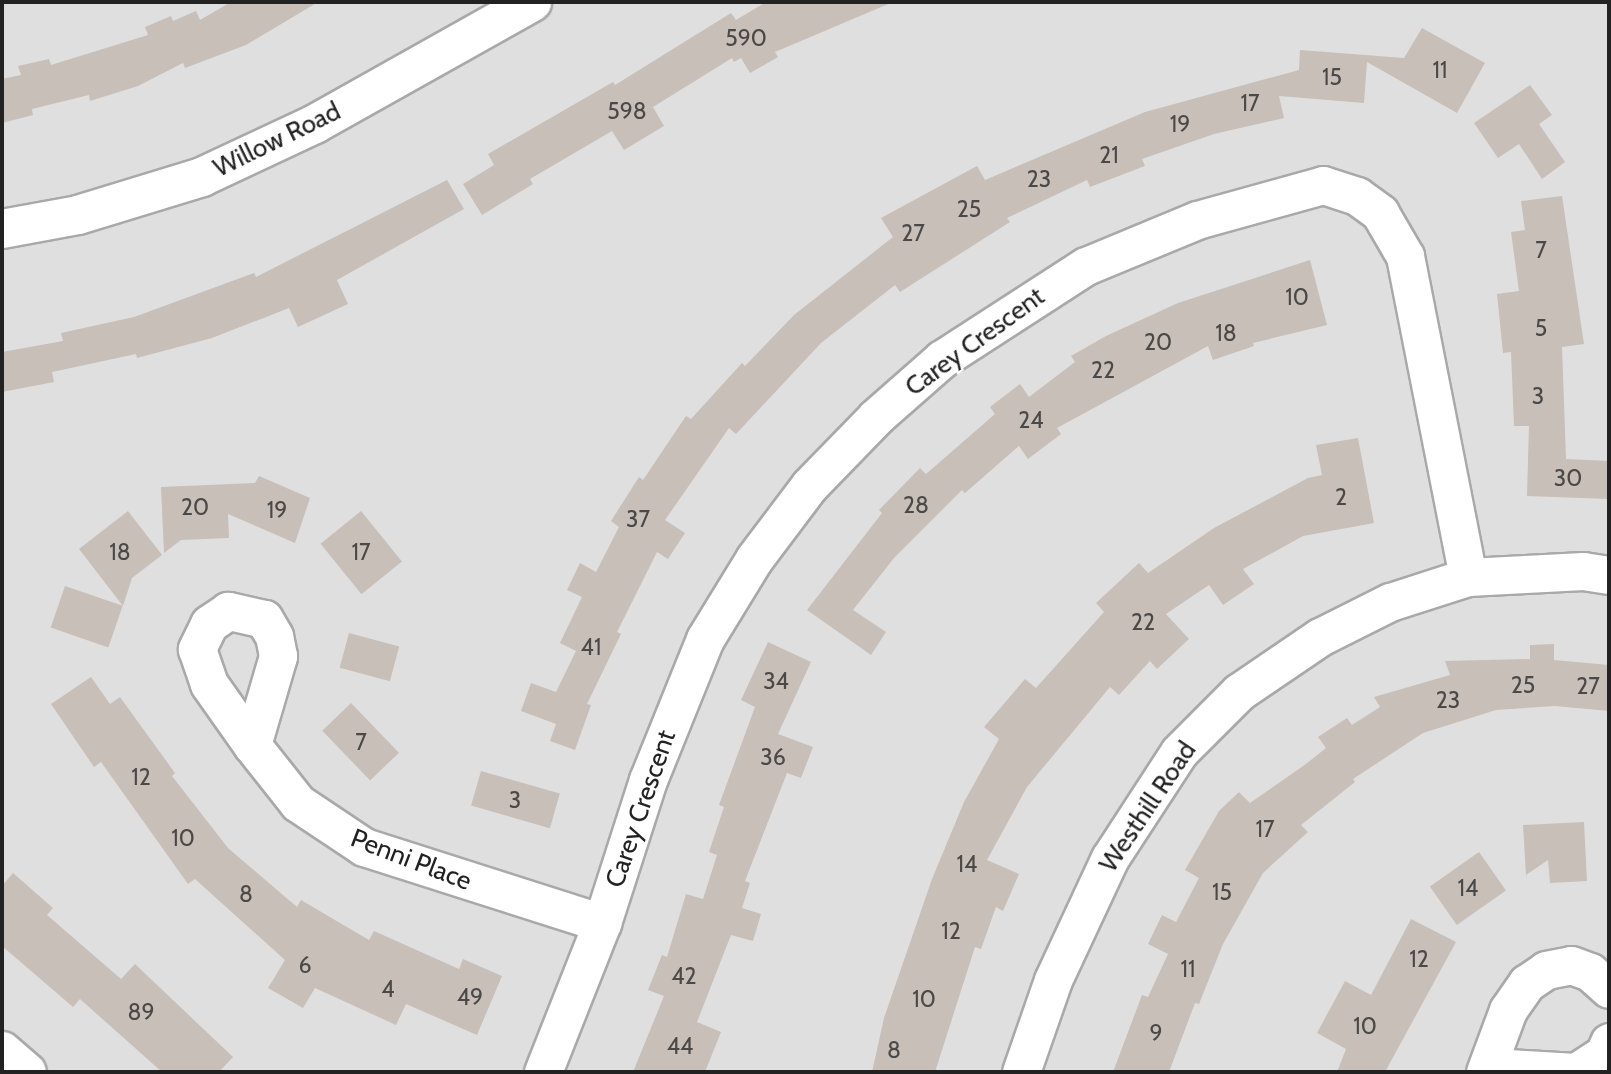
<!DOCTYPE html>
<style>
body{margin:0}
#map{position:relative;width:1611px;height:1074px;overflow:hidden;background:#f2efe9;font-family:Cabin,sans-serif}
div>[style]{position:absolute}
.residential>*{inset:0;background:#e0dfdf;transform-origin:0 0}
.building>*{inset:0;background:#c7bfb8;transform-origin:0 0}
.roads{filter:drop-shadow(2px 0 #a9a9a9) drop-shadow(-2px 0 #a9a9a9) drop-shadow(0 2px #a9a9a9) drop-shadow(0 -2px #a9a9a9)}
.minor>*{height:37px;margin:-18.5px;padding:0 18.5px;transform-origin:18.5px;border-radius:18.5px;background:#fff}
.tertiary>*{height:38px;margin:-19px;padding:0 19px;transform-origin:19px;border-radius:19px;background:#fff}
span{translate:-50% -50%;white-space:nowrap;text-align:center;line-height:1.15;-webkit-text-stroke:5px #fff;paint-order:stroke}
.number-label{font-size:23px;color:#4b4948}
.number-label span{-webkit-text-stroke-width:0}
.street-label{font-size:26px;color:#222}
.frame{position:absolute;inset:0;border:4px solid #222;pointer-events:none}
</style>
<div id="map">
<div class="residential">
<i style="left:2px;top:2px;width:1607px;height:1070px"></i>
</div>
<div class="building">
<i style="clip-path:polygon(231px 2px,318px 2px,246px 45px,185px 68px,183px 63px,138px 86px,90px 101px,89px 95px,32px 109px,33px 115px,2px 123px,2px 79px,21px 75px,18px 66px,49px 59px,51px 65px,148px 35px,145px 27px,171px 16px,173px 21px,196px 11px,200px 20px)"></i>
<i style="clip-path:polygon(766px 2px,893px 2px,775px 52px,778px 57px,750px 73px,741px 58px,734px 62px,732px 58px,653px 107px,664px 126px,624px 150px,612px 131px,530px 179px,533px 184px,482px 215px,463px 184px,494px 165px,488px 154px,613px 82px,615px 85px,731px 13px,736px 20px)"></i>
<i style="clip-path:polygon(1422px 28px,1485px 63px,1457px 113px,1367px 62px,1364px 103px,1279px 96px,1284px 118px,1214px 134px,1142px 159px,1145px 166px,1090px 187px,1087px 180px,1007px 218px,1010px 222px,900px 292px,895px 285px,821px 343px,736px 434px,729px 428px,665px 520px,685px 533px,668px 559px,657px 552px,617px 632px,621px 634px,587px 704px,591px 705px,575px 750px,550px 741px,556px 724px,521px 711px,531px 683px,556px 692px,576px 651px,560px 643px,582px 597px,567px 590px,580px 563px,596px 572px,619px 527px,611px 521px,639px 477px,643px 480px,686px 416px,691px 419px,742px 363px,745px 366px,794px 315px,893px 237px,881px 218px,977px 166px,985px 180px,1145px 112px,1299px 70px,1300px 50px,1404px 58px)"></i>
<i style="clip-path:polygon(1530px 85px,1552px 115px,1539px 124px,1565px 162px,1542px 179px,1519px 144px,1498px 158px,1474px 123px)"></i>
<i style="clip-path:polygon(447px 180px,464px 209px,337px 280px,348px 304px,298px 327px,289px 308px,212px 338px,137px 358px,136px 354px,52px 372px,54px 382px,2px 392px,2px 352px,63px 341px,61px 333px,134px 317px,254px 273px,256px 277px)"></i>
<i style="clip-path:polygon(1562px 196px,1584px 344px,1562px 347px,1566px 459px,1609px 461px,1609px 499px,1527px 496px,1529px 426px,1514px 426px,1511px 352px,1503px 353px,1497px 294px,1519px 291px,1511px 232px,1525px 230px,1521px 201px)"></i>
<i style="clip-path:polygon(1310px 260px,1327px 325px,1253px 343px,1254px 346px,1213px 360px,1208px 346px,1057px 428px,1061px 434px,1028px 459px,1019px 446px,965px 493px,962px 490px,894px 558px,853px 610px,886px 632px,871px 655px,807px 610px,882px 513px,879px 510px,920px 468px,926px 474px,995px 414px,990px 407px,1020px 384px,1029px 397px,1075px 362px,1071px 356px,1106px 336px,1178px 303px)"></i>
<i style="clip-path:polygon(1358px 438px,1374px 523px,1303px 536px,1243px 569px,1254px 584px,1223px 605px,1209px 585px,1166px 614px,1189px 639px,1157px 669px,1150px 661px,1119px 695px,1110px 687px,1027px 787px,987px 860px,1019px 874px,1003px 911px,996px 907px,981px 949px,975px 947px,935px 1072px,872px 1072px,884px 1018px,932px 879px,964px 802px,999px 739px,984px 727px,1025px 679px,1036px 688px,1104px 612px,1096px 603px,1139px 563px,1148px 573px,1214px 528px,1308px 478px,1322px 475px,1316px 445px)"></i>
<i style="clip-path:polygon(259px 476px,310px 498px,295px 543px,228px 514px,229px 538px,181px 540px,164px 553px,161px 487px,255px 483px)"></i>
<i style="clip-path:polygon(128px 511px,162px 555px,132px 578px,123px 606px,79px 549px)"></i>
<i style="left:361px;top:511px;width:65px;height:52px;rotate:51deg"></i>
<i style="left:65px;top:586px;width:61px;height:44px;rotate:19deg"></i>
<i style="left:349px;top:633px;width:52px;height:36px;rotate:15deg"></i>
<i style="clip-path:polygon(768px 642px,811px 662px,778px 734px,813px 747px,801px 778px,787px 773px,745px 881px,750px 883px,742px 908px,761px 914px,753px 941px,731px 935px,697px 1022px,721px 1032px,705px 1072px,633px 1072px,664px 996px,648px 990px,662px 955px,667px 957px,686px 894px,703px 899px,717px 855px,709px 852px,724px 807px,719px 805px,755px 707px,741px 700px)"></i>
<i style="clip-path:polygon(1554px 644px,1554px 660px,1609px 665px,1609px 711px,1555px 706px,1496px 710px,1423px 733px,1353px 779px,1355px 782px,1301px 825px,1308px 832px,1263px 873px,1223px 944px,1199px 1004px,1195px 1003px,1169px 1072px,1113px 1072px,1142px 995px,1148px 997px,1168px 954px,1148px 944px,1162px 915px,1176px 922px,1199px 878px,1185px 870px,1219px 811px,1239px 792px,1250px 803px,1306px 764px,1326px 748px,1318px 737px,1347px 718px,1352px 725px,1380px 707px,1374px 697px,1450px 675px,1445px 661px,1530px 659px,1530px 645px)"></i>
<i style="clip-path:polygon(91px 677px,110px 704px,120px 697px,175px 773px,172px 776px,228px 848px,297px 907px,301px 900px,369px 940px,374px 931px,459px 969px,463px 959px,502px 976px,477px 1035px,406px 1004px,396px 1025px,315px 988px,303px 1008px,268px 988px,285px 960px,195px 879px,188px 884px,101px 762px,94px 767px,51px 704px)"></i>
<i style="left:351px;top:703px;width:69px;height:40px;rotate:46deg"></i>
<i style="left:481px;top:771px;width:82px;height:36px;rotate:16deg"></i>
<i style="clip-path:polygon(1584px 822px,1587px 881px,1550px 883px,1548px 860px,1526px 875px,1523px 825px)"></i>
<i style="left:1479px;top:852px;width:47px;height:60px;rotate:55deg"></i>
<i style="clip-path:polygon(13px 873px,53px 908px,47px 915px,121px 979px,135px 964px,233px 1057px,219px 1072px,162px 1072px,80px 999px,73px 1007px,2px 946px,2px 886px)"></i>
<i style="clip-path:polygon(1411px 919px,1456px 942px,1385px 1072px,1337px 1072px,1346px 1049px,1317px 1033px,1345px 981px,1371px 995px)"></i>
</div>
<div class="roads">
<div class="minor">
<i style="left:252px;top:745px;width:93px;rotate:-73.7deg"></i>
<i style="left:278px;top:656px;width:20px;rotate:-101deg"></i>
<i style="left:274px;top:636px;width:20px;rotate:-120deg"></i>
<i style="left:264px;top:619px;width:37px;rotate:-167deg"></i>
<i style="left:228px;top:611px;width:23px;rotate:146deg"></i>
<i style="left:209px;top:624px;width:28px;rotate:116deg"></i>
<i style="left:197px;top:649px;width:37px;rotate:71deg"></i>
<i style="left:209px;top:684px;width:75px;rotate:54.8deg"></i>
<i style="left:252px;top:745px;width:74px;rotate:51.6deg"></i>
<i style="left:298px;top:803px;width:79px;rotate:33.7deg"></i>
<i style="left:364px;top:847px;width:250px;rotate:17.7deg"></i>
<i style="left:2px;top:1050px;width:33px;rotate:41deg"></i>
<i style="left:1490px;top:1067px;width:86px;rotate:3.3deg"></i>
<i style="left:1576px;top:1072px;width:33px;rotate:-33deg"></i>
<i style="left:1604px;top:1054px;width:13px;rotate:-67deg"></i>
<i style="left:543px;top:1072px;width:160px;rotate:-68.4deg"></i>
<i style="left:602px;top:923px;width:150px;rotate:-72.2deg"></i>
<i style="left:648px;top:780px;width:152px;rotate:-68deg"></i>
<i style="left:705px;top:639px;width:94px;rotate:-58.5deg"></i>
<i style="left:754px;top:559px;width:91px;rotate:-53deg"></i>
<i style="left:809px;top:486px;width:96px;rotate:-45.8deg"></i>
<i style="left:876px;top:417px;width:88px;rotate:-41.3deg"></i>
<i style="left:942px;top:359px;width:171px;rotate:-32.9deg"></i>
<i style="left:1086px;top:266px;width:120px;rotate:-22.5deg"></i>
<i style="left:1197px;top:220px;width:131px;rotate:-15.5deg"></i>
<i style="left:1323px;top:185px;width:36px;rotate:18deg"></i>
<i style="left:1357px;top:196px;width:29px;rotate:36deg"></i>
<i style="left:1380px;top:213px;width:50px;rotate:59.8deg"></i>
<i style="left:1405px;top:256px;width:327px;rotate:78.9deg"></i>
<i style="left:1021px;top:1072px;width:97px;rotate:-70.8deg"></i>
<i style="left:1053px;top:980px;width:135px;rotate:-65deg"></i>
<i style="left:1110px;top:858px;width:126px;rotate:-56.9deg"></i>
<i style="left:1179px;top:752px;width:85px;rotate:-45deg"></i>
<i style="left:1239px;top:692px;width:98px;rotate:-34.2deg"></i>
<i style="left:1320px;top:637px;width:78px;rotate:-26.6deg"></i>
<i style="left:1390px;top:602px;width:82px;rotate:-17.8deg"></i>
<i style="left:1468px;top:577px;width:115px;rotate:-3deg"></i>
<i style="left:1583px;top:571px;width:26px;rotate:9deg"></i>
<i style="left:1485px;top:1072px;width:66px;rotate:-69.6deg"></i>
<i style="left:1508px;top:1010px;width:33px;rotate:-55deg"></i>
<i style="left:1527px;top:983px;width:23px;rotate:-34deg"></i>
<i style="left:1546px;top:970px;width:25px;rotate:-11deg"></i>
<i style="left:1571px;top:965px;width:20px;rotate:20deg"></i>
<i style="left:1590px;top:972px;width:25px;rotate:42deg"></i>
</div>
<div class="tertiary">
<i style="left:2px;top:229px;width:77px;rotate:-10.4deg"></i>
<i style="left:78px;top:215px;width:130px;rotate:-17deg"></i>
<i style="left:202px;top:177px;width:125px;rotate:-25.1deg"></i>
<i style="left:315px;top:124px;width:249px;rotate:-29.3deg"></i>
</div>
</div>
<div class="number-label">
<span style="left:746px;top:38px">590</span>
<span style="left:1440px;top:70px">11</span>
<span style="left:1332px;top:77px">15</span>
<span style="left:1250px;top:103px">17</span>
<span style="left:627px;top:111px">598</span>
<span style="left:1180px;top:124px">19</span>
<span style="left:1109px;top:155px">21</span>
<span style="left:1039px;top:179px">23</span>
<span style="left:969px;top:209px">25</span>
<span style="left:913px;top:233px">27</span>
<span style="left:1541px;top:250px">7</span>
<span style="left:1297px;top:297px">10</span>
<span style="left:1541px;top:328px">5</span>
<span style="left:1226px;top:333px">18</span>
<span style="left:1158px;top:342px">20</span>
<span style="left:1103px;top:370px">22</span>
<span style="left:1538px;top:396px">3</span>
<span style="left:1031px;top:420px">24</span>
<span style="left:1568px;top:478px">30</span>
<span style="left:1341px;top:497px">2</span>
<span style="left:916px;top:505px">28</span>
<span style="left:195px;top:507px">20</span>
<span style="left:277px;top:510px">19</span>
<span style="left:638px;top:519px">37</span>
<span style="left:120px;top:552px">18</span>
<span style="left:361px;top:552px">17</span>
<span style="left:1143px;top:622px">22</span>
<span style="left:591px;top:647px">41</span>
<span style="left:776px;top:681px">34</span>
<span style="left:1523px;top:685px">25</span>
<span style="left:1588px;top:686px">27</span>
<span style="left:1448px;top:700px">23</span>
<span style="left:361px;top:742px">7</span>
<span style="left:773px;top:757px">36</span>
<span style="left:141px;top:777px">12</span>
<span style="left:515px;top:800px">3</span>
<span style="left:1265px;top:829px">17</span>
<span style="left:183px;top:838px">10</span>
<span style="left:967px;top:864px">14</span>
<span style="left:1468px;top:888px">14</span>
<span style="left:1222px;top:892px">15</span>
<span style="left:246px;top:894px">8</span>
<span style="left:951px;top:931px">12</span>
<span style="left:1419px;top:959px">12</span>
<span style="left:305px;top:965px">6</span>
<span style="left:1188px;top:969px">11</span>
<span style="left:684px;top:976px">42</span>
<span style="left:388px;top:989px">4</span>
<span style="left:470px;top:997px">49</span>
<span style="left:924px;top:999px">10</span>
<span style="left:141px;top:1012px">89</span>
<span style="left:1365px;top:1026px">10</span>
<span style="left:1156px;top:1033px">9</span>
<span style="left:680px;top:1046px">44</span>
<span style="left:894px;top:1050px">8</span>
</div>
<div class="street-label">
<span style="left:277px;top:140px;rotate:-26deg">Willow Road</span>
<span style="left:975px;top:342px;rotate:-36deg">Carey Crescent</span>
<span style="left:1148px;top:807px;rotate:-56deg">Westhill Road</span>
<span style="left:641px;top:809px;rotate:-71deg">Carey Crescent</span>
<span style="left:411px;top:860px;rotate:21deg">Penni Place</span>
</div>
<div class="frame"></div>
</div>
